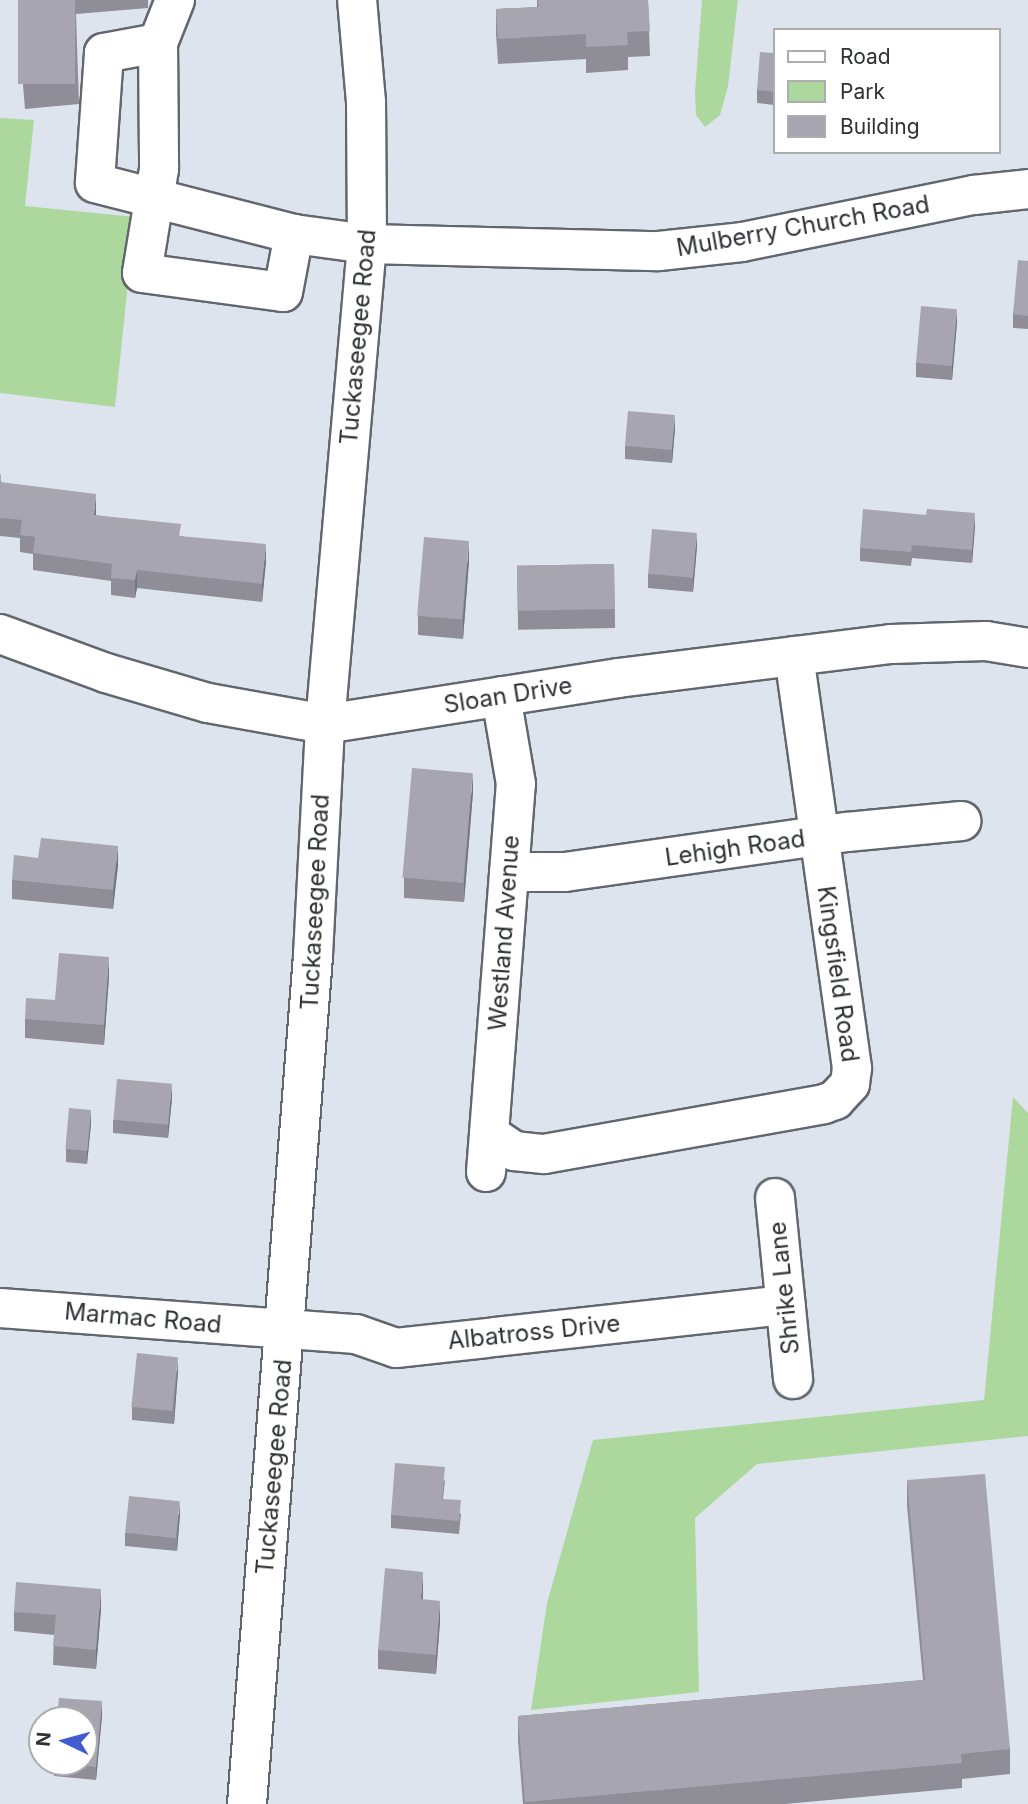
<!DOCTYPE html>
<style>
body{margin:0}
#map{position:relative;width:1028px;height:1804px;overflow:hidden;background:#dee4ee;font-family:Inter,sans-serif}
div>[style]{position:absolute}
.green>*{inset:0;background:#add89d}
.roads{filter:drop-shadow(2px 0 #62676f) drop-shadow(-2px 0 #62676f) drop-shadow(0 2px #62676f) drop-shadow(0 -2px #62676f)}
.minor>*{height:38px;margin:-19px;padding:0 19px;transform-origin:19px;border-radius:19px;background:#fff}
.wall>*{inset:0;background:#8f8e97;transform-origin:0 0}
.shaded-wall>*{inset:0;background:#74747b}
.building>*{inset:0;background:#a6a5b0;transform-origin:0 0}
span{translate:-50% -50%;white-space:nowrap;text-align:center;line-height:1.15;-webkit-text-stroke:5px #fff;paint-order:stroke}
.street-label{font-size:24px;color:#2f3135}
.legend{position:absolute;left:773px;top:28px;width:228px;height:126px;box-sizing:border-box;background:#fff;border:2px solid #acadae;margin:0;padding:9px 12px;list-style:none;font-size:21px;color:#2f3135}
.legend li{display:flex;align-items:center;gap:14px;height:35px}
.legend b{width:35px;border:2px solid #acadae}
.north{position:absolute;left:28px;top:1706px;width:70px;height:70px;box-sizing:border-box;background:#fff;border:2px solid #acadae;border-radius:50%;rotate:275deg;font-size:19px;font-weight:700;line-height:28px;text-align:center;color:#2f3135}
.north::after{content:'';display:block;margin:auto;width:24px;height:32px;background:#415ccf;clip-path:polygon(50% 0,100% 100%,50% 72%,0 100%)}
</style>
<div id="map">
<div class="green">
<i style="clip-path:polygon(702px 0,738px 0,728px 86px,720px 115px,705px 127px,696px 115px,695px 92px)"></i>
<i style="clip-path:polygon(0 118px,34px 120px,25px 206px,135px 217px,115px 407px,0 393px)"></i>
<i style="clip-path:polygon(1013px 1097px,1028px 1113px,1028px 1436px,757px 1464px,695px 1518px,699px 1692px,531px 1710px,547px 1603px,593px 1440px,984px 1400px)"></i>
</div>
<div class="roads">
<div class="minor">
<i style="left:175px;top:0;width:46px;rotate:111.6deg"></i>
<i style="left:158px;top:43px;width:55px;rotate:169.5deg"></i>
<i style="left:104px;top:53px;width:130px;rotate:94deg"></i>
<i style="left:95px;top:183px;width:205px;rotate:14.4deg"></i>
<i style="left:158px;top:43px;width:126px;rotate:89.5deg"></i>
<i style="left:159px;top:169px;width:105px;rotate:99.3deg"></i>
<i style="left:142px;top:273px;width:142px;rotate:7.7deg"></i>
<i style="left:283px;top:292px;width:59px;rotate:-79.3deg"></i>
<i style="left:294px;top:234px;width:74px;rotate:7.8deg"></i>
<i style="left:367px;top:244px;width:292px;rotate:1.4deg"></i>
<i style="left:659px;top:251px;width:83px;rotate:-6.2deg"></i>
<i style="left:742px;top:242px;width:237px;rotate:-11.5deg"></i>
<i style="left:974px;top:195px;width:54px;rotate:-6.3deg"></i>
<i style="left:0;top:634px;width:113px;rotate:20.2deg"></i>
<i style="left:106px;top:673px;width:106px;rotate:16.4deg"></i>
<i style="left:208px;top:703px;width:119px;rotate:10.2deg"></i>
<i style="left:325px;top:724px;width:297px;rotate:-8.9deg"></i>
<i style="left:618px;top:678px;width:275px;rotate:-7.1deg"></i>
<i style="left:891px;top:644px;width:95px;rotate:-1.8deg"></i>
<i style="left:986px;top:641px;width:43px;rotate:9.5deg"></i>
<i style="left:509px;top:872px;width:56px"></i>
<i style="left:565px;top:872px;width:285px;rotate:-8.1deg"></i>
<i style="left:847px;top:832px;width:115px;rotate:-5.5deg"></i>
<i style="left:489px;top:1134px;width:30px;rotate:34deg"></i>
<i style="left:514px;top:1151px;width:30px;rotate:6deg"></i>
<i style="left:544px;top:1154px;width:284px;rotate:-10.1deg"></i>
<i style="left:824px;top:1104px;width:12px;rotate:-20deg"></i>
<i style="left:835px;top:1100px;width:22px;rotate:-47deg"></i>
<i style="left:850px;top:1084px;width:16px;rotate:-83deg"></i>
<i style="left:852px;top:1068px;width:416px;rotate:-98deg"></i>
<i style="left:486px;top:1172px;width:389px;rotate:-85.6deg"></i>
<i style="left:516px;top:784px;width:89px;rotate:-99.7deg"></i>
<i style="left:775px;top:1198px;width:182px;rotate:84.3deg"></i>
<i style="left:0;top:1308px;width:357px;rotate:4.2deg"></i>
<i style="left:356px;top:1334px;width:42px;rotate:19.3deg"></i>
<i style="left:396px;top:1348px;width:392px;rotate:-6.3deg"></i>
<i style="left:247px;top:1804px;width:852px;rotate:-85.55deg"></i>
<i style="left:313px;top:955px;width:231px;rotate:-87deg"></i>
<i style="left:325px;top:724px;width:482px;rotate:-85deg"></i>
<i style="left:367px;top:244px;width:142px;rotate:-90.4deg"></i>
<i style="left:366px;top:102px;width:102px;rotate:-95deg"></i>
</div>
</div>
<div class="wall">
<i style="clip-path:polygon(18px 0,148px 0,148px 8px,76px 14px,79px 104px,25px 109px,18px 25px)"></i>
<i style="clip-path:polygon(537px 0,648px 0,650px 56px,628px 57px,628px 70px,586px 73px,586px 59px,498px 64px,496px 34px,496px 9px,537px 7px)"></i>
<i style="clip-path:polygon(774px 53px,774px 105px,757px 103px,757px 90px)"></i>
<i style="clip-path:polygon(1028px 261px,1028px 329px,1013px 328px,1013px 314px)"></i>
<i style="clip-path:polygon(957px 322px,952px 380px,916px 377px,916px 363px)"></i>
<i style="clip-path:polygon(675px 428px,672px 463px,625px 459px,625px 446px)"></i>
<i style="clip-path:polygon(0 474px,1px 482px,96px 511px,96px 515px,181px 536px,266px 561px,262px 602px,137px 588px,135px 598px,111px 595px,111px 581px,33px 570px,33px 554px,20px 552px,20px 538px,0 536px)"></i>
<i style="clip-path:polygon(975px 526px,972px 563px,912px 558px,911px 566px,860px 561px,860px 548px)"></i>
<i style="clip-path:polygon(697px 546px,693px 592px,648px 588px,648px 574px)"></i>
<i style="clip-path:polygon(469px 561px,463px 639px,418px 635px,418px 616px)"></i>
<i style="left:614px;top:564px;width:64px;height:97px;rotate:89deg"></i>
<i style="clip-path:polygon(473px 792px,464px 902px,404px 898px,404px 878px)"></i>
<i style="clip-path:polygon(38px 858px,118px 865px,113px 909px,12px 899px,12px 880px)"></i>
<i style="clip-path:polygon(109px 976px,104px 1045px,25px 1038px,25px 1019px,55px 1000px)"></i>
<i style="clip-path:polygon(172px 1098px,168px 1138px,113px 1133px,113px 1120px)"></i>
<i style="clip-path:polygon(91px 1123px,87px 1164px,66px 1162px,66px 1149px)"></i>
<i style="clip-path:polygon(178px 1370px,174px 1424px,132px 1420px,132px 1407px)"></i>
<i style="clip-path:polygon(445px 1480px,443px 1499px,461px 1514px,459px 1534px,391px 1528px,391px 1515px)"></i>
<i style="clip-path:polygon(907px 1480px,1010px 1749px,1010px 1774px,962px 1779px,962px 1788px,785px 1804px,523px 1804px,518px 1741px,518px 1716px,923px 1680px,907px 1506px)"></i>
<i style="clip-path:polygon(180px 1514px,177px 1551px,125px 1546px,125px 1533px)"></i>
<i style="clip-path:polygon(423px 1591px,423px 1600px,440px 1621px,436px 1674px,378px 1669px,378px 1650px)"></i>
<i style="clip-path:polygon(101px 1609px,96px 1669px,53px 1665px,54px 1635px,14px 1631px,14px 1612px)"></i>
<i style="clip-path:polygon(102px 1715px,96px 1780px,54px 1776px,54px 1762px)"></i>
</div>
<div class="shaded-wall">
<i style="clip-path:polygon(957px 309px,957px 322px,952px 380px,952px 367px)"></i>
<i style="clip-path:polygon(675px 415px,675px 428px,672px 463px,672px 450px)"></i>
<i style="clip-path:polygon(96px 494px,96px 511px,94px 532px,94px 515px)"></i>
<i style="clip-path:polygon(975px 513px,975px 526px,972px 563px,972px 550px)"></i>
<i style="clip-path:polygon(697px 533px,697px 546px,693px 592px,693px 578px)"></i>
<i style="clip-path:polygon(469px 541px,469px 561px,463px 639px,463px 620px)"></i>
<i style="clip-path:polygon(266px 544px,266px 561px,262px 602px,262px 584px)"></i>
<i style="clip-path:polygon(137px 570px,137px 588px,135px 598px,135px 580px)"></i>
<i style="clip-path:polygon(473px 773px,473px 792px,464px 902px,464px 883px)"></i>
<i style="clip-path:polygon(118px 846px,118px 865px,113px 909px,113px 890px)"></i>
<i style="clip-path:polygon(109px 957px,109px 976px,104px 1045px,104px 1025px)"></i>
<i style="clip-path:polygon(172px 1084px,172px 1098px,168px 1138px,168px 1125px)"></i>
<i style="clip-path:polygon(91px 1110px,91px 1123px,87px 1164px,87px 1151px)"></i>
<i style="clip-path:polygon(178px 1357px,178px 1370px,174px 1424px,174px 1410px)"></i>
<i style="clip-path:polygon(180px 1501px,180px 1514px,177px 1551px,177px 1537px)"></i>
<i style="clip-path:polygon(423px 1572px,423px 1591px,421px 1619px,421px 1599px)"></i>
<i style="clip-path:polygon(101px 1589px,101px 1609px,96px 1669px,96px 1650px)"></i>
<i style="clip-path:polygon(440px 1601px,440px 1621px,436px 1674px,436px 1655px)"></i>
<i style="clip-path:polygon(102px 1701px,102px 1715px,96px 1780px,96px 1767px)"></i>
</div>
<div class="building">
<i style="left:18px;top:0;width:57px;height:84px"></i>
<i style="clip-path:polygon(538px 0,648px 0,650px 31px,627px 32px,628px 45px,586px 47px,586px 34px,498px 39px,496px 9px,539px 7px)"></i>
<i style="clip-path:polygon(915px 28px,978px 29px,978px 30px,915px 30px)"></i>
<i style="clip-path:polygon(760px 52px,774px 53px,774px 92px,757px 90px)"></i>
<i style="clip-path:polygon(1018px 260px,1028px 261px,1028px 316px,1013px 314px)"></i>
<i style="left:921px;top:306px;width:36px;height:57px;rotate:5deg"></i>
<i style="left:628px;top:411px;width:47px;height:35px;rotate:5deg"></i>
<i style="clip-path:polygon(0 474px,1px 475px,0 482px,96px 494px,94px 515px,181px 524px,179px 536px,266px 544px,262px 584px,137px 570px,135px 580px,111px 578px,112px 564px,33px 553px,35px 537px,20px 535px,22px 520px,0 518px)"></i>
<i style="clip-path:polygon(863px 509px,926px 515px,927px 509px,975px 513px,972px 550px,912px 545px,911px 552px,860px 548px)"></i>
<i style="left:652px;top:529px;width:45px;height:45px;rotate:5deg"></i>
<i style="left:424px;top:537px;width:45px;height:79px;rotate:5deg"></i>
<i style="left:614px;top:564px;width:45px;height:97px;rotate:89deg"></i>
<i style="left:412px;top:768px;width:61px;height:110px;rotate:5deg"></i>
<i style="clip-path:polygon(41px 838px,118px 846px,113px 890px,12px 880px,14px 855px,38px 858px)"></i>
<i style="clip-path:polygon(59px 953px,109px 957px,104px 1025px,25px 1019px,26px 998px,55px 1000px)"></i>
<i style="left:117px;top:1079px;width:55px;height:41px;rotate:5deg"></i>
<i style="left:69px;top:1108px;width:22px;height:41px;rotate:5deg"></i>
<i style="left:137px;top:1353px;width:41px;height:54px;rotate:6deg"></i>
<i style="clip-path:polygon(395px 1463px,445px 1467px,442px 1499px,461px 1500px,459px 1521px,391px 1515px)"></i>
<i style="clip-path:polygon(985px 1474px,1010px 1749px,961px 1754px,962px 1763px,525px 1802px,518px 1716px,925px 1680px,907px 1480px)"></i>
<i style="left:129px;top:1496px;width:51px;height:37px;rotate:6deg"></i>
<i style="clip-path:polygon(385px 1568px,423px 1572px,421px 1599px,440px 1601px,436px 1655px,378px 1650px)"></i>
<i style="clip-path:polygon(16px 1582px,101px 1589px,96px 1650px,53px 1646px,56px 1615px,14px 1612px)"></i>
<i style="clip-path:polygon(59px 1698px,102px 1701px,96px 1767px,54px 1763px,54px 1762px,84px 1762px,84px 1720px,57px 1720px)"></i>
</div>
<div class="street-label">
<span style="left:803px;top:226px;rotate:-10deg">Mulberry Church Road</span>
<span style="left:358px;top:337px;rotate:-85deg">Tuckaseegee Road</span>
<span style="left:508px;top:695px;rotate:-9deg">Sloan Drive</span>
<span style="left:735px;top:848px;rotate:-8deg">Lehigh Road</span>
<span style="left:315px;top:902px;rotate:-87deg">Tuckaseegee Road</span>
<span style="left:504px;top:933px;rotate:-86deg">Westland Avenue</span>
<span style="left:838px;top:974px;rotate:82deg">Kingsfield Road</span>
<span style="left:784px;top:1288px;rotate:-96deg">Shrike Lane</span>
<span style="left:143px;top:1318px;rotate:5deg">Marmac Road</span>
<span style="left:534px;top:1332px;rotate:-6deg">Albatross Drive</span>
<span style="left:274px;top:1467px;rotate:-85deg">Tuckaseegee Road</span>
</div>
<ul class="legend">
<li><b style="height:9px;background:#fff"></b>Road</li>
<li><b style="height:19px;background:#add89d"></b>Park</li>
<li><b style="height:19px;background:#a6a5b0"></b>Building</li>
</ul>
<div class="north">N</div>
</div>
